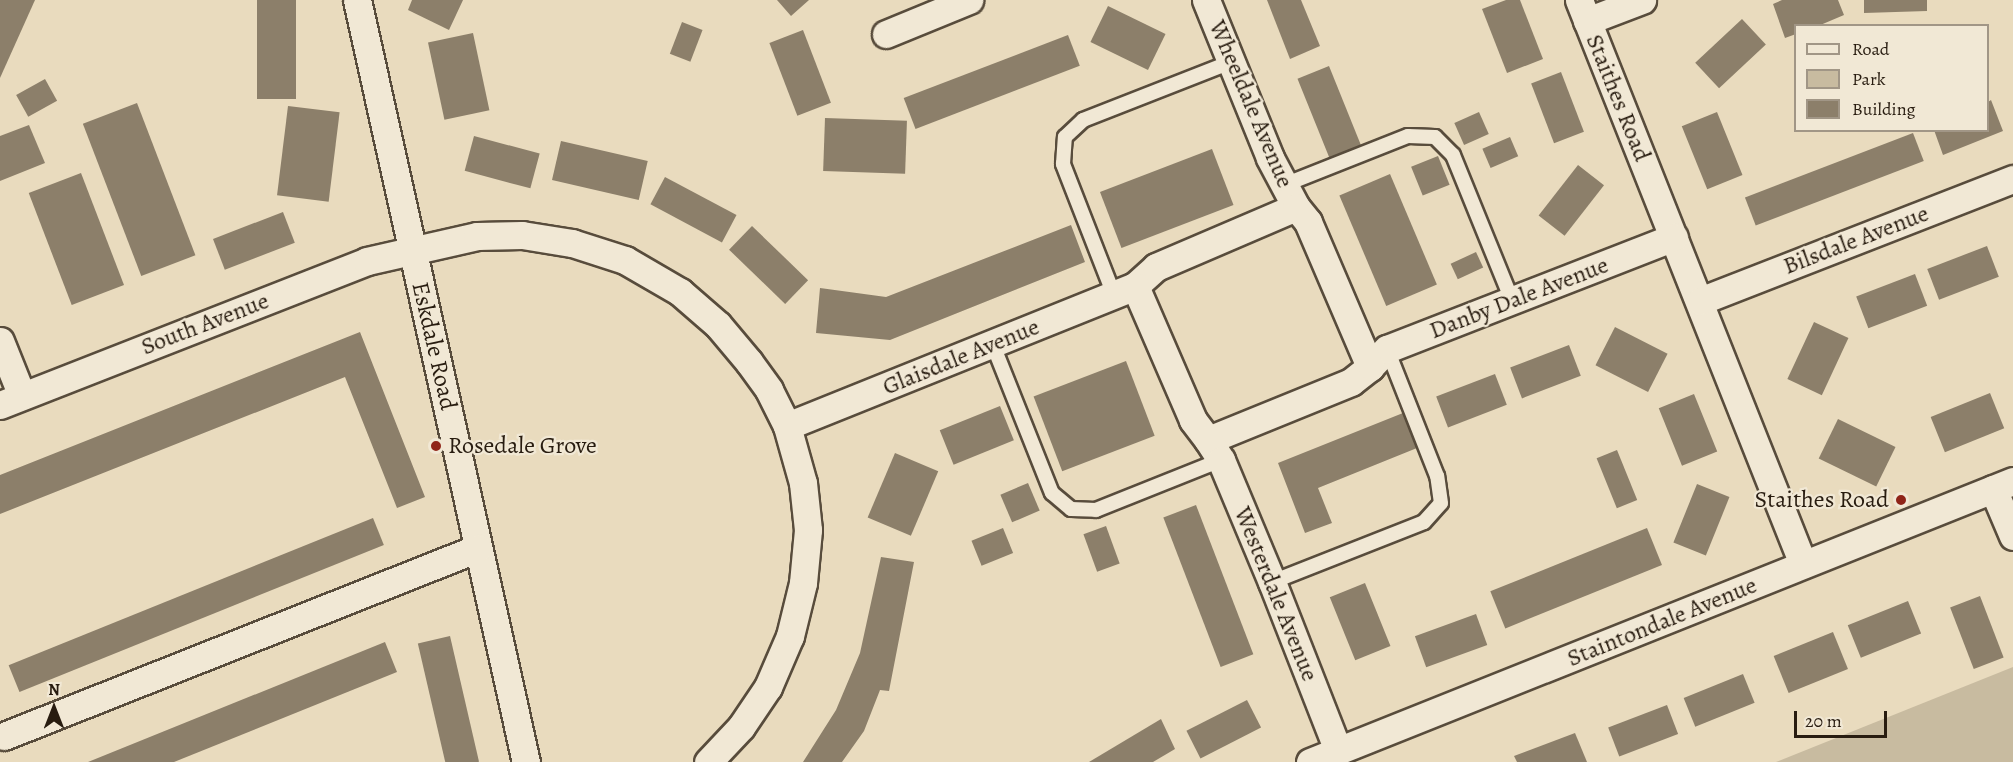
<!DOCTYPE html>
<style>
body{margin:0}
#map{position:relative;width:2013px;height:762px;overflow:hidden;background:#e9dbbe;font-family:Alegreya,serif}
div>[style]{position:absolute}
.green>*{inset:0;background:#c8bba0}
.building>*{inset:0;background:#8c7f6a;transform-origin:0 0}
.roads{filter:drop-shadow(2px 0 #584c3c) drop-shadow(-2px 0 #584c3c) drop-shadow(0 2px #584c3c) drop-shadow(0 -2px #584c3c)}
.lane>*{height:14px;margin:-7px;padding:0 7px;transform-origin:7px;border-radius:7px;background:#f1e8d5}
.street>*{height:27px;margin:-13.5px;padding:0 13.5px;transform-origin:13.5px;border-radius:13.5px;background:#f1e8d5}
.dots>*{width:16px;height:16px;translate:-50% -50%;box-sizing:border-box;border:3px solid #f1e8d5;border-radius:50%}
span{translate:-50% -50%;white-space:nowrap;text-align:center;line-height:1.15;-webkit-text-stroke:4.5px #f1e8d5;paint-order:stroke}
.street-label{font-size:24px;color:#281c10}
.poi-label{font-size:24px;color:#281c10}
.left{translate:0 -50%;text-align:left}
.right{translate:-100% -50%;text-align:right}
.legend{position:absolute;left:1794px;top:24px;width:195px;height:108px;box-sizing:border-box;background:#f1e8d5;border:2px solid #a19686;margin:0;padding:8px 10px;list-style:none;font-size:18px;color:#281c10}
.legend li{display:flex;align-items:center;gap:12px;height:30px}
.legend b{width:30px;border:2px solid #a19686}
.north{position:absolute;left:24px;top:678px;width:60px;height:60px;-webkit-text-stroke:4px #f1e8d5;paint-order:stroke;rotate:0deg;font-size:16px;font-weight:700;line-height:24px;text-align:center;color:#281c10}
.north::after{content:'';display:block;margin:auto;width:21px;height:27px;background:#281c10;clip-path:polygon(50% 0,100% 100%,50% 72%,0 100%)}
.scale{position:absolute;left:1794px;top:711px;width:93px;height:27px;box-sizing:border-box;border:3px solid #281c10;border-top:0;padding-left:8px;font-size:18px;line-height:21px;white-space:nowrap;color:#281c10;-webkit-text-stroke:4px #f1e8d5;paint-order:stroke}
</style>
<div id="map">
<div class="green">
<i style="clip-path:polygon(2013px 667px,2013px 762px,1776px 762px)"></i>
</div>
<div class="building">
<i style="clip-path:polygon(0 0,35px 0,0 78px)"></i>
<i style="left:257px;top:0;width:39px;height:99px"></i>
<i style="clip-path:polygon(412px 0,463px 0,449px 30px,408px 10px)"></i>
<i style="clip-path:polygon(777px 0,809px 0,791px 16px)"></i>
<i style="clip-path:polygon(1267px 0,1301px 0,1320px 46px,1290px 59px)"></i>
<i style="clip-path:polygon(1506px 0,1520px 0,1543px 59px,1507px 73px,1482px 9px)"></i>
<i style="clip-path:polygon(1782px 0,1838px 0,1844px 15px,1818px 26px,1796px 26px,1796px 34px,1785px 38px,1773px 4px)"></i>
<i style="clip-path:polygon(1864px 0,1927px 0,1927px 11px,1864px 13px)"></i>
<i style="left:1108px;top:6px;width:64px;height:40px;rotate:26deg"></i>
<i style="left:1742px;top:19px;width:35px;height:64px;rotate:47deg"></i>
<i style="left:682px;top:22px;width:22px;height:34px;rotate:21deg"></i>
<i style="left:803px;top:30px;width:78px;height:36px;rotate:69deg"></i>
<i style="left:473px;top:33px;width:79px;height:46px;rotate:78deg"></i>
<i style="left:1068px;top:35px;width:33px;height:176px;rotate:69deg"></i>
<i style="left:1329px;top:66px;width:87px;height:34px;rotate:68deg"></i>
<i style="left:1561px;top:72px;width:64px;height:32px;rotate:69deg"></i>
<i style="left:45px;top:79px;width:25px;height:33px;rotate:61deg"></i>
<i style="clip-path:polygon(1991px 100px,2003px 131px,1943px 155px,1934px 130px,1988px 130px,1988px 102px)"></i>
<i style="left:137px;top:103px;width:163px;height:58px;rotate:69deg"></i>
<i style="left:288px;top:106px;width:52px;height:90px;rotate:7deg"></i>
<i style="left:1479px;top:112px;width:24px;height:27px;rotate:66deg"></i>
<i style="left:1717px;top:112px;width:68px;height:38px;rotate:68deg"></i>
<i style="left:825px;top:118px;width:82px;height:53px;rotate:2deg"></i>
<i style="clip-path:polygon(29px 125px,45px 163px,0 181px,0 136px)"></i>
<i style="left:1913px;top:133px;width:30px;height:180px;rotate:69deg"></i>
<i style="left:474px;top:136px;width:68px;height:36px;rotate:15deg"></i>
<i style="left:1510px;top:137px;width:21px;height:30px;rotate:67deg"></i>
<i style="left:561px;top:141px;width:89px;height:40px;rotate:13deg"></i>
<i style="left:1212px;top:149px;width:60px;height:120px;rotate:69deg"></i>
<i style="left:1438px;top:156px;width:31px;height:29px;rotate:68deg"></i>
<i style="left:1578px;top:165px;width:33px;height:64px;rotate:38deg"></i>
<i style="left:81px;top:173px;width:120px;height:56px;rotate:69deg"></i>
<i style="left:1390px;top:174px;width:120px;height:55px;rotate:67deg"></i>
<i style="left:665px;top:177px;width:81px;height:31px;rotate:28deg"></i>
<i style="left:283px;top:212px;width:33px;height:75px;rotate:69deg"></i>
<i style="clip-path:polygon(1071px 225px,1085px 262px,890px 340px,816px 333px,820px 288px,886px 297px)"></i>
<i style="left:752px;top:226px;width:78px;height:33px;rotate:44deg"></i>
<i style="left:1987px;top:246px;width:33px;height:64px;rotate:69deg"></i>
<i style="left:1476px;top:252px;width:17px;height:28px;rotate:65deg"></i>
<i style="left:1915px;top:274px;width:34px;height:63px;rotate:69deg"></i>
<i style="left:1814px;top:322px;width:38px;height:63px;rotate:25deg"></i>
<i style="left:1615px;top:327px;width:59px;height:43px;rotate:27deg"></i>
<i style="clip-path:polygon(360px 332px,425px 497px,397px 508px,345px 377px,0 514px,0 475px)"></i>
<i style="left:1569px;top:345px;width:33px;height:63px;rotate:69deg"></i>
<i style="left:1126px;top:361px;width:80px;height:99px;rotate:69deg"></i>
<i style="left:1495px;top:374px;width:33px;height:63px;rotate:69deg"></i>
<i style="left:1990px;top:393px;width:38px;height:64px;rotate:68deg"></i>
<i style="left:1694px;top:394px;width:62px;height:38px;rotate:68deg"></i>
<i style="left:1000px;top:406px;width:37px;height:65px;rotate:68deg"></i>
<i style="clip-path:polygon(1403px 413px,1417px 448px,1318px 488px,1332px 523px,1305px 533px,1278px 463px)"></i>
<i style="left:1838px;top:419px;width:64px;height:44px;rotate:26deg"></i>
<i style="left:1617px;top:450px;width:54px;height:22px;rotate:68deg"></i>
<i style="left:895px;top:453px;width:47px;height:70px;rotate:23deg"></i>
<i style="left:1028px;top:483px;width:30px;height:30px;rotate:67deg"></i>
<i style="left:1697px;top:484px;width:35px;height:63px;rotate:22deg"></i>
<i style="left:1196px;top:505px;width:160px;height:35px;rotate:69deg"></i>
<i style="left:373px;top:518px;width:29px;height:393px;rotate:68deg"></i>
<i style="left:1106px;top:526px;width:40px;height:24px;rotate:70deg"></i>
<i style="left:1003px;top:528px;width:27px;height:34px;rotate:68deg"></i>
<i style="left:1647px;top:528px;width:40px;height:169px;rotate:68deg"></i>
<i style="clip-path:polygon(881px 557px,914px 562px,889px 691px,880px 690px,864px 731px,842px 762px,803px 762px,836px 710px,860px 653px)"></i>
<i style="left:1365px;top:583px;width:68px;height:38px;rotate:68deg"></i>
<i style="left:1980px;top:596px;width:66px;height:32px;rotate:69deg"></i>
<i style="left:1908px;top:601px;width:35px;height:65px;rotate:68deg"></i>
<i style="left:1476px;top:614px;width:33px;height:65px;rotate:70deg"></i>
<i style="left:1833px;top:632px;width:40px;height:64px;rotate:68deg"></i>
<i style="left:450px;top:636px;width:129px;height:33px;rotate:77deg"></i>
<i style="clip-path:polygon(385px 642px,397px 672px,174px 762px,88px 762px)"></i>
<i style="left:1743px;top:674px;width:31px;height:64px;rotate:68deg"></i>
<i style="left:1247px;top:700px;width:31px;height:68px;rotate:63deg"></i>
<i style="left:1667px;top:705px;width:31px;height:63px;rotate:69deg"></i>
<i style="clip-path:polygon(1161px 719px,1175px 749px,1153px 762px,1089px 762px)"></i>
<i style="clip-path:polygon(1575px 733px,1587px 762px,1517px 762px,1514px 756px)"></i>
</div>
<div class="roads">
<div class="lane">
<i style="left:1284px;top:185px;width:133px;rotate:-21.6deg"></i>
<i style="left:1408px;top:136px;width:27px;rotate:2deg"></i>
<i style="left:1435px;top:137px;width:25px;rotate:45deg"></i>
<i style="left:1453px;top:155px;width:157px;rotate:67.9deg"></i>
<i style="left:1114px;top:295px;width:141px;rotate:-111.3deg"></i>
<i style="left:1063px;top:164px;width:27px;rotate:-86deg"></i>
<i style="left:1065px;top:137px;width:25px;rotate:-43deg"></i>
<i style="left:1083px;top:120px;width:159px;rotate:-21.4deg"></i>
<i style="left:993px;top:345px;width:159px;rotate:68.3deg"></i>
<i style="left:1052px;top:493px;width:25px;rotate:40deg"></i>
<i style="left:1071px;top:509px;width:25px;rotate:2deg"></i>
<i style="left:1096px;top:510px;width:135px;rotate:-21.8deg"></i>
<i style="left:1272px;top:582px;width:163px;rotate:-21.5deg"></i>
<i style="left:1424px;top:522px;width:25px;rotate:-48deg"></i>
<i style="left:1441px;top:503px;width:27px;rotate:-98deg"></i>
<i style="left:1437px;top:476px;width:136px;rotate:-111.5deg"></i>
</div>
<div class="street">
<i style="left:357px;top:0;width:781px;rotate:77.5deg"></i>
<i style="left:1206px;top:0;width:170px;rotate:67.9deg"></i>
<i style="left:1270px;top:158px;width:55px;rotate:62deg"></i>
<i style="left:1579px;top:0;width:607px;rotate:68.34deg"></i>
<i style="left:1587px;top:21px;width:59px;rotate:-20.9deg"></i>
<i style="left:886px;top:34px;width:90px;rotate:-22.3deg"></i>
<i style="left:1700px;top:301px;width:336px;rotate:-21.3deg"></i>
<i style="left:0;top:341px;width:59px;rotate:68.2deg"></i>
<i style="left:1370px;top:367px;width:25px;rotate:-47deg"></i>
<i style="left:1387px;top:349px;width:308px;rotate:-21.3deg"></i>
<i style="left:0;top:405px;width:394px;rotate:-21.4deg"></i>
<i style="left:367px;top:261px;width:113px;rotate:-12.8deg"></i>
<i style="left:477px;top:236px;width:45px;rotate:-1.3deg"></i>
<i style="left:522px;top:235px;width:51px;rotate:9.1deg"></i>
<i style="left:572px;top:243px;width:56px;rotate:17.8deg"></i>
<i style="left:625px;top:260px;width:64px;rotate:30.2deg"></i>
<i style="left:680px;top:292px;width:50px;rotate:41deg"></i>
<i style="left:718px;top:325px;width:48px;rotate:50deg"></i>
<i style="left:749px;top:362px;width:34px;rotate:54deg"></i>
<i style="left:769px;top:390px;width:40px;rotate:63.4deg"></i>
<i style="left:787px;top:426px;width:59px;rotate:74.3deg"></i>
<i style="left:803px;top:483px;width:47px;rotate:83.9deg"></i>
<i style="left:808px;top:530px;width:53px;rotate:95.4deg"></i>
<i style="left:803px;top:583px;width:55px;rotate:103.8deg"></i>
<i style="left:790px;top:636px;width:56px;rotate:113.3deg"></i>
<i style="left:768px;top:687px;width:48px;rotate:124deg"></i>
<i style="left:741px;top:727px;width:48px;rotate:133.3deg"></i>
<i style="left:787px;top:426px;width:375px;rotate:-21.9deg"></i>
<i style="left:1135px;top:286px;width:28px;rotate:-42deg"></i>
<i style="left:1156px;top:267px;width:152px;rotate:-23.2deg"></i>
<i style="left:1296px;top:207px;width:19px;rotate:51deg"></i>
<i style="left:1308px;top:222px;width:158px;rotate:66.8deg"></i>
<i style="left:1370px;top:367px;width:24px;rotate:142deg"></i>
<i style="left:1351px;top:382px;width:154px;rotate:157.9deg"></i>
<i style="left:1208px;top:440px;width:25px;rotate:-127deg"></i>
<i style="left:1193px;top:420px;width:146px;rotate:-113.4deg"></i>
<i style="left:1208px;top:440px;width:24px;rotate:57deg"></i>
<i style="left:1221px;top:460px;width:132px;rotate:67.3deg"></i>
<i style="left:1272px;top:582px;width:180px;rotate:68.6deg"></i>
<i style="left:1993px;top:489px;width:51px;rotate:66.9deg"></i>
<i style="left:4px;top:736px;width:510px;rotate:-21.63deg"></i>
<i style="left:1310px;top:762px;width:757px;rotate:-21.79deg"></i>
</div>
</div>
<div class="dots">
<i style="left:436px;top:446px;background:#8f2418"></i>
<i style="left:1901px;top:500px;background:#8f2418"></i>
</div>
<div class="street-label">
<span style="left:1618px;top:98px;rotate:68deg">Staithes Road</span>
<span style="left:1251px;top:104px;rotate:67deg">Wheeldale Avenue</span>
<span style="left:1856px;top:240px;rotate:-21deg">Bilsdale Avenue</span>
<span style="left:1519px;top:298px;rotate:-21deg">Danby Dale Avenue</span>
<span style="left:205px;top:324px;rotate:-21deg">South Avenue</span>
<span style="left:434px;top:346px;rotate:77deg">Eskdale Road</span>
<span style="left:961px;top:357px;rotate:-22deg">Glaisdale Avenue</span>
<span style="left:1276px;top:594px;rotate:68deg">Westerdale Avenue</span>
<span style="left:1662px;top:622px;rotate:-22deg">Staintondale Avenue</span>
</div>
<div class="poi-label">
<span class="left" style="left:448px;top:446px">Rosedale Grove</span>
<span class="right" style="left:1889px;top:500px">Staithes Road</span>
</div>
<ul class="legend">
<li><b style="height:8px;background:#f1e8d5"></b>Road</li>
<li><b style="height:16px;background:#c8bba0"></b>Park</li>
<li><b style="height:16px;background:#8c7f6a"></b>Building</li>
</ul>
<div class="north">N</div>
<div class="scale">20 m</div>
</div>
